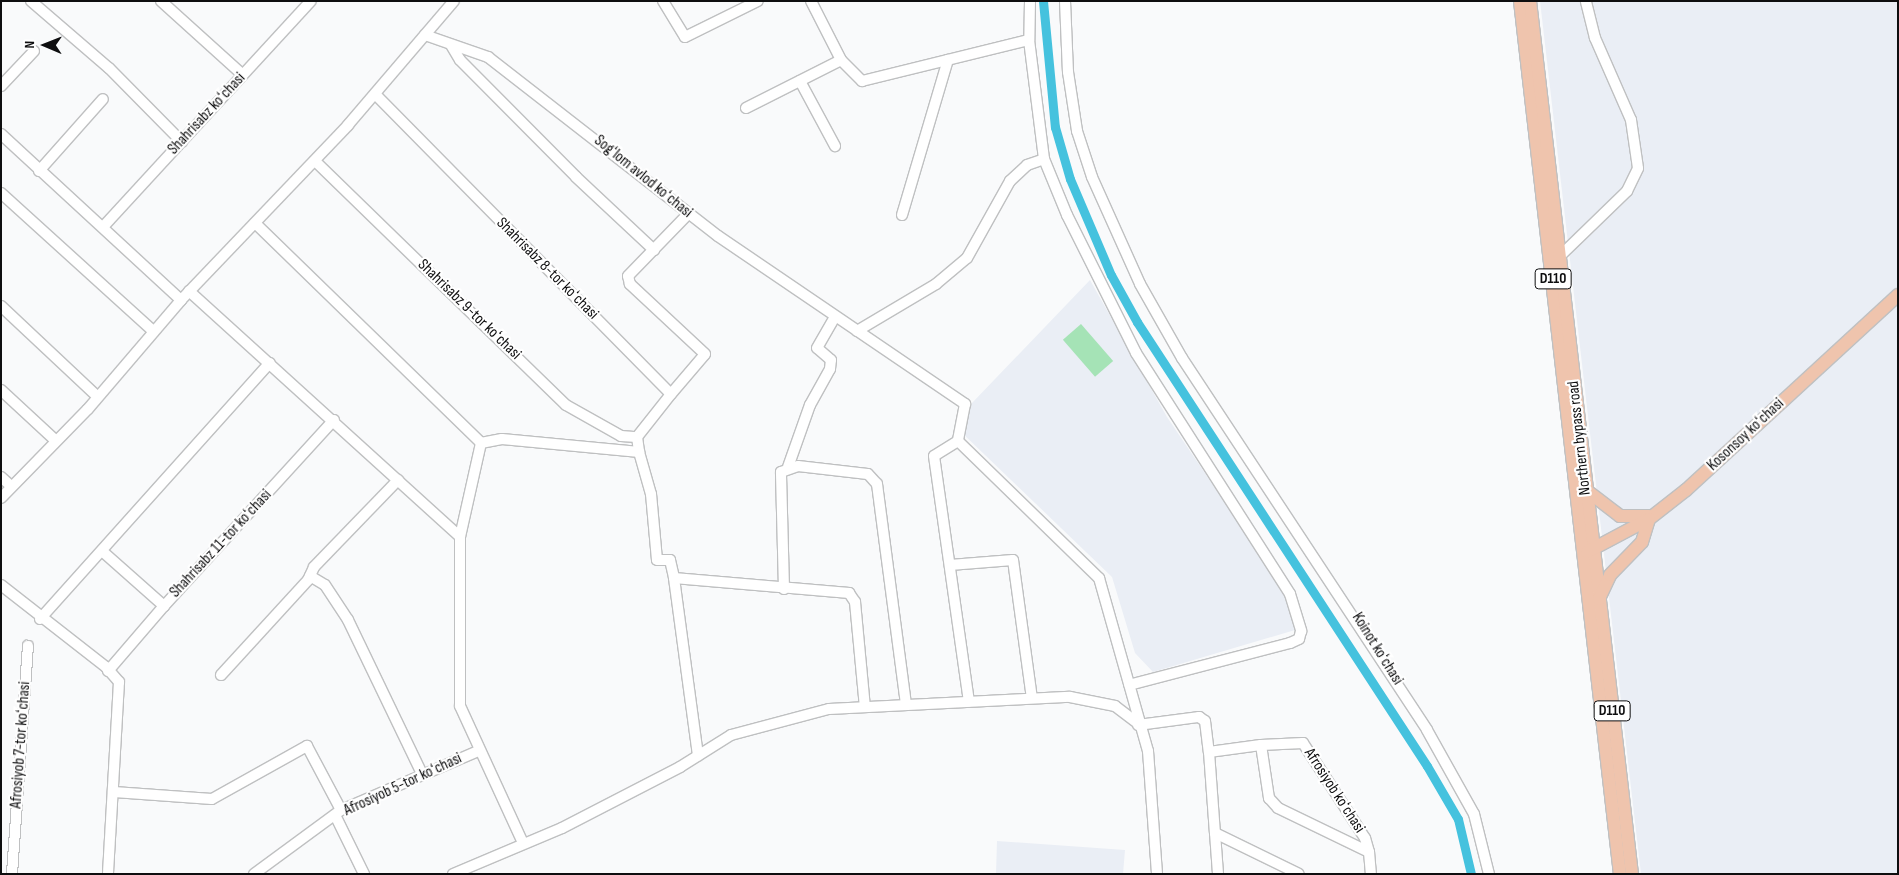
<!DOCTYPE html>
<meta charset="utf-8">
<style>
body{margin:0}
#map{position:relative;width:1899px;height:875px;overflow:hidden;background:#f9fafb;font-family:"Sofia Sans Condensed",sans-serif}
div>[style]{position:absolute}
.built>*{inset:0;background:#eaeef5}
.green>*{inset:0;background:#a5e3b6;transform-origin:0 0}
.canal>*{height:9px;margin:-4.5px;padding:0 4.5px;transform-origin:4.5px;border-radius:4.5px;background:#45c2de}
.roads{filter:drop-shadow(1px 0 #bfc0c1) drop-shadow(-1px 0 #bfc0c1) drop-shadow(0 1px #bfc0c1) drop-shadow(0 -1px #bfc0c1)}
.minor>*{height:10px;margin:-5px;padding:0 5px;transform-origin:5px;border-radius:5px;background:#fff}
.major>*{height:12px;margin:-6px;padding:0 6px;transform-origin:6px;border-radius:6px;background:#efc4ad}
span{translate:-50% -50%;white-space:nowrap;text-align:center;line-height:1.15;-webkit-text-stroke:4.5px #fff;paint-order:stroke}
.shield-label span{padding:1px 4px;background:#fff;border:1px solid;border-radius:4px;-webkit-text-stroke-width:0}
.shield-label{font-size:15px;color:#0e0e0f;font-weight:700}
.street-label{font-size:16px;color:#0e0e0f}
.frame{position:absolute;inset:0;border:2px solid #0e0e0f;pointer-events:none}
.north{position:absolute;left:20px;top:20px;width:50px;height:50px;-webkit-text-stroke:4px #fff;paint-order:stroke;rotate:271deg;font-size:14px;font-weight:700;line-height:20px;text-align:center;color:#0e0e0f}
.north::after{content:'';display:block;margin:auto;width:18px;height:22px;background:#0e0e0f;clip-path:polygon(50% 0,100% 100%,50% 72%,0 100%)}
</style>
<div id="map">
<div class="built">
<i style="clip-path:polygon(1540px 1px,1898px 1px,1898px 874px,1641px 874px)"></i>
<i style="clip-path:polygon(1090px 280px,1167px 417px,1288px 596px,1295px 630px,1153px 672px,1135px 653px,1112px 577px,959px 430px,972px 403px)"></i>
<i style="clip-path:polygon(997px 841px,1125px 850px,1123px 874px,996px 874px)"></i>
</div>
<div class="green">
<i style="left:1081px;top:324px;width:49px;height:24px;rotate:49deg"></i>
</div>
<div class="canal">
<i style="left:1043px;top:1px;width:127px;rotate:84.6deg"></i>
<i style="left:1055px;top:127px;width:54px;rotate:73.9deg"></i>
<i style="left:1070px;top:179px;width:104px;rotate:66.9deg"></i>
<i style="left:1111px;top:275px;width:54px;rotate:61deg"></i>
<i style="left:1137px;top:322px;width:530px;rotate:56.85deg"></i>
<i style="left:1427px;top:766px;width:61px;rotate:59.7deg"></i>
<i style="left:1458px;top:819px;width:57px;rotate:76.7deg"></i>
</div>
<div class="roads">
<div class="minor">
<i style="left:31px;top:1px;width:103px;rotate:40.7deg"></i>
<i style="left:109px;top:68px;width:104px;rotate:45.4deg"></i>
<i style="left:161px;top:1px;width:110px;rotate:42.1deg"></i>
<i style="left:663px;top:1px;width:42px;rotate:58.6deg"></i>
<i style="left:685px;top:37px;width:81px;rotate:-26.3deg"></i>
<i style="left:811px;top:1px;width:66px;rotate:63deg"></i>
<i style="left:841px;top:60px;width:30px;rotate:45deg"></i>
<i style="left:862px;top:81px;width:172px;rotate:-13.8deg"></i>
<i style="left:1030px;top:1px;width:39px;rotate:91deg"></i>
<i style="left:1029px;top:40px;width:120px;rotate:82.8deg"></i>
<i style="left:1044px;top:159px;width:61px;rotate:67.7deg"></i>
<i style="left:1067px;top:215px;width:154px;rotate:63.4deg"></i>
<i style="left:1136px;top:353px;width:286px;rotate:57.4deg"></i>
<i style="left:1290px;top:594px;width:39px;rotate:73deg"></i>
<i style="left:1301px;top:631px;width:8px;rotate:104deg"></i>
<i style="left:1299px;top:639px;width:10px;rotate:156deg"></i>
<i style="left:1290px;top:643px;width:166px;rotate:165.4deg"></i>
<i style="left:1065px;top:1px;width:71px;rotate:87.6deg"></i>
<i style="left:1068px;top:72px;width:60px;rotate:81.3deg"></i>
<i style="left:1077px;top:131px;width:48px;rotate:71.9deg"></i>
<i style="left:1092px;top:177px;width:117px;rotate:65.8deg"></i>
<i style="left:1140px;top:284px;width:85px;rotate:60.4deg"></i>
<i style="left:1182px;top:358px;width:445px;rotate:56.6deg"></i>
<i style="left:1427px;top:730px;width:96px;rotate:60.8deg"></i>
<i style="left:1474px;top:814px;width:62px;rotate:76deg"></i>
<i style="left:425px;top:35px;width:67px;rotate:19.2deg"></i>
<i style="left:488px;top:57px;width:291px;rotate:37.9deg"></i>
<i style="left:718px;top:236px;width:299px;rotate:34.2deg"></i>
<i style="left:965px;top:404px;width:38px;rotate:101deg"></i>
<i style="left:958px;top:441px;width:197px;rotate:44.2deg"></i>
<i style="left:1099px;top:578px;width:180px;rotate:74.2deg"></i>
<i style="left:1148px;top:751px;width:123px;rotate:85.8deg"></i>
<i style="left:451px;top:45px;width:17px;rotate:59deg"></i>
<i style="left:460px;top:60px;width:165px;rotate:45.2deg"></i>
<i style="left:576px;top:177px;width:107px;rotate:43.1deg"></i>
<i style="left:800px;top:81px;width:74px;rotate:61.7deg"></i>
<i style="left:1px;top:86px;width:48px;rotate:-46.7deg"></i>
<i style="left:375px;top:94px;width:421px;rotate:45.4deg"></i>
<i style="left:671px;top:394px;width:55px;rotate:128.3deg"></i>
<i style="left:637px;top:437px;width:15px;rotate:82deg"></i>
<i style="left:746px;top:108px;width:106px;rotate:-26.8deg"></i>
<i style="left:1px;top:134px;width:245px;rotate:42.7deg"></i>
<i style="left:315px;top:161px;width:350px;rotate:44.2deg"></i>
<i style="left:566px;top:405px;width:63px;rotate:29.4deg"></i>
<i style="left:621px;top:436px;width:16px;rotate:4deg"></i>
<i style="left:39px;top:171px;width:96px;rotate:-48.4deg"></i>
<i style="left:1px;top:193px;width:205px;rotate:42.2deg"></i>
<i style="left:902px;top:215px;width:162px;rotate:-73.5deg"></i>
<i style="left:255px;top:223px;width:315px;rotate:44.2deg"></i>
<i style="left:103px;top:227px;width:307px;rotate:-47.4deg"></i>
<i style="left:1559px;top:257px;width:95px;rotate:-44.1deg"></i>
<i style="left:1627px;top:191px;width:25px;rotate:-64deg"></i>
<i style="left:1638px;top:168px;width:49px;rotate:-98.3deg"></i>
<i style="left:1631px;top:120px;width:90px;rotate:-113.7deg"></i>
<i style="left:1595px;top:38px;width:38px;rotate:-104deg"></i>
<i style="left:189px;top:291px;width:366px;rotate:42.2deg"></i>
<i style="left:1px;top:306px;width:132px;rotate:43.2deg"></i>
<i style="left:857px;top:331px;width:92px;rotate:-30.7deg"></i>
<i style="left:936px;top:284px;width:40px;rotate:-40deg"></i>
<i style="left:967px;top:258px;width:88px;rotate:-60.8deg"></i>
<i style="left:1010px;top:181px;width:23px;rotate:-43deg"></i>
<i style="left:1027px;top:165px;width:18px;rotate:-19deg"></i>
<i style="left:1px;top:390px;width:74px;rotate:42.8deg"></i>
<i style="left:671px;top:394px;width:52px;rotate:-49.6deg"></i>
<i style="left:705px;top:354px;width:103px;rotate:-137deg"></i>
<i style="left:630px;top:284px;width:8px;rotate:-104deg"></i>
<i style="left:628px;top:276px;width:86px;rotate:-45.9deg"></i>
<i style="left:958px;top:441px;width:28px;rotate:148deg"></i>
<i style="left:934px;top:456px;width:248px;rotate:81.9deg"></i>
<i style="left:481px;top:443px;width:21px;rotate:-11deg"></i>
<i style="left:502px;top:439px;width:138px;rotate:5.4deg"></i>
<i style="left:639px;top:452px;width:44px;rotate:74.1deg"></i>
<i style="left:651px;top:494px;width:66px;rotate:84.8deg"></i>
<i style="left:657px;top:560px;width:13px"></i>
<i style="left:670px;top:560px;width:18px;rotate:77deg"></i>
<i style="left:674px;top:578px;width:179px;rotate:82.3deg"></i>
<i style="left:481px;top:443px;width:96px;rotate:102.6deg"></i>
<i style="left:460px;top:537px;width:169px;rotate:90deg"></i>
<i style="left:460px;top:706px;width:151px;rotate:65.3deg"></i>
<i style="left:788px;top:467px;width:66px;rotate:-70.5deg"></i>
<i style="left:810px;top:405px;width:41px;rotate:-60.9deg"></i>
<i style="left:830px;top:369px;width:9px;rotate:-84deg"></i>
<i style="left:831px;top:360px;width:18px;rotate:-139deg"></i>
<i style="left:817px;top:348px;width:36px;rotate:-60deg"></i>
<i style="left:1px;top:477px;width:13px;rotate:42deg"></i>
<i style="left:1px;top:498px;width:124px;rotate:-45.7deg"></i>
<i style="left:88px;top:409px;width:143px;rotate:-49.5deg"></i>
<i style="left:181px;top:300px;width:242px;rotate:-46.3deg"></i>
<i style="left:348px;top:125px;width:163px;rotate:-49.5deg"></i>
<i style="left:102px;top:551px;width:83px;rotate:41.6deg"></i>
<i style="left:164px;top:606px;width:252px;rotate:-47.6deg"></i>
<i style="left:950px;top:565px;width:63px;rotate:-4.5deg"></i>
<i style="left:1013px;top:560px;width:139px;rotate:82.2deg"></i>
<i style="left:310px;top:576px;width:17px;rotate:31deg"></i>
<i style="left:325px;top:585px;width:42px;rotate:56.7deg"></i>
<i style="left:348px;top:620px;width:171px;rotate:64.3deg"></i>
<i style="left:674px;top:578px;width:176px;rotate:4.9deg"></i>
<i style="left:849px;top:593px;width:11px;rotate:56deg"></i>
<i style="left:855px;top:602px;width:105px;rotate:84.6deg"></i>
<i style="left:1px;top:585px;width:133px;rotate:38deg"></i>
<i style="left:106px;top:667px;width:20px;rotate:49deg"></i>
<i style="left:119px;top:682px;width:192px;rotate:93.3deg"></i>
<i style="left:784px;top:589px;width:117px;rotate:-91.5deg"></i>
<i style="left:781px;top:472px;width:18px;rotate:-19deg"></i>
<i style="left:798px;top:466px;width:70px;rotate:6.5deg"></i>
<i style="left:868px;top:474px;width:13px;rotate:48deg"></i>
<i style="left:877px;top:484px;width:222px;rotate:82.5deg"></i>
<i style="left:40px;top:619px;width:344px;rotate:-48.1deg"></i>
<i style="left:108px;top:671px;width:86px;rotate:-49.3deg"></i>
<i style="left:221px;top:675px;width:129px;rotate:-47.5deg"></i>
<i style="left:308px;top:580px;width:14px;rotate:-65deg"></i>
<i style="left:314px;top:567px;width:121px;rotate:-46deg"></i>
<i style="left:1138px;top:725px;width:62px;rotate:-7.5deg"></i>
<i style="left:1199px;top:717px;width:7px;rotate:34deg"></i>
<i style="left:1205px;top:721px;width:31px;rotate:83deg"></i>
<i style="left:1209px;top:752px;width:52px;rotate:-7.7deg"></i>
<i style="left:1261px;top:745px;width:54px;rotate:81.4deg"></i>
<i style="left:1269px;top:798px;width:13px;rotate:48deg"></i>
<i style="left:1278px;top:808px;width:101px;rotate:25.8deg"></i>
<i style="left:1369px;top:852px;width:22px;rotate:85deg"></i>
<i style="left:1261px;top:745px;width:42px;rotate:-2.7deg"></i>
<i style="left:1303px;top:743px;width:113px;rotate:56.9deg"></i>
<i style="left:1365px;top:838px;width:15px;rotate:74deg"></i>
<i style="left:1209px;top:752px;width:81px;rotate:85.8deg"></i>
<i style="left:1215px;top:833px;width:93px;rotate:26deg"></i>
<i style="left:114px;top:792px;width:98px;rotate:4.1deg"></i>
<i style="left:212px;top:799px;width:109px;rotate:-29.2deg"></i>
<i style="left:307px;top:746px;width:72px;rotate:62deg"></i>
<i style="left:336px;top:817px;width:64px;rotate:63.8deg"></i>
<i style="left:1215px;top:833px;width:41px;rotate:85.8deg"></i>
<i style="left:12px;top:874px;width:229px;rotate:-86deg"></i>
<i style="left:254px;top:874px;width:108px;rotate:-36.3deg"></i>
<i style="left:341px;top:810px;width:151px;rotate:-23.3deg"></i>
<i style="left:453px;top:874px;width:118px;rotate:-22.9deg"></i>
<i style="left:562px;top:828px;width:133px;rotate:-27.3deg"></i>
<i style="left:680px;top:767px;width:60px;rotate:-32.1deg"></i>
<i style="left:731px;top:735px;width:101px;rotate:-14.9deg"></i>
<i style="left:829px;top:709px;width:241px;rotate:-2.9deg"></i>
<i style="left:1070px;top:697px;width:46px;rotate:11.3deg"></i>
<i style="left:1115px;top:706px;width:26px;rotate:37deg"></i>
</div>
<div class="major">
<i style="left:1520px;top:1px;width:879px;rotate:83.47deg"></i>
<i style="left:1530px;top:1px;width:879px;rotate:83.34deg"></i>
<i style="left:1586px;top:490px;width:43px;rotate:37.4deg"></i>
<i style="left:1620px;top:516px;width:29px"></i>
<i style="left:1587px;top:552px;width:70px;rotate:-28deg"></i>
<i style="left:1649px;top:519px;width:47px;rotate:-38.1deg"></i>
<i style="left:1686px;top:490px;width:288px;rotate:-42.6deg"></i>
<i style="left:1599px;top:599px;width:26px;rotate:-65deg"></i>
<i style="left:1610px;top:575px;width:46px;rotate:-45.9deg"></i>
<i style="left:1642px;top:542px;width:24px;rotate:-73deg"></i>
</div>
</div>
<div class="shield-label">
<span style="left:1553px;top:279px">D110</span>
<span style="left:1612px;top:711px">D110</span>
</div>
<div class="street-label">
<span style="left:207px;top:114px;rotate:-47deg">Shahrisabz koʻchasi</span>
<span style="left:643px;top:177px;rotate:39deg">Sogʻlom avlod koʻchasi</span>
<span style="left:547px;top:269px;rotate:45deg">Shahrisabz 8-tor koʻchasi</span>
<span style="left:469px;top:310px;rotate:44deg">Shahrisabz 9-tor koʻchasi</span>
<span style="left:1746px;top:435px;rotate:-43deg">Kosonsoy koʻchasi</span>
<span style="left:1580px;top:438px;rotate:-96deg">Northern bypass road</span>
<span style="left:221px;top:544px;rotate:-47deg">Shahrisabz 11-tor koʻchasi</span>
<span style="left:1377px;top:649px;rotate:58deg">Koinot koʻchasi</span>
<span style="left:21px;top:745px;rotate:-86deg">Afrosiyob 7-tor koʻchasi</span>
<span style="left:403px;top:785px;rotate:-25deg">Afrosiyob 5-tor koʻchasi</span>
<span style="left:1334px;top:791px;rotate:57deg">Afrosiyob koʻchasi</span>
</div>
<div class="frame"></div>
<div class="north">N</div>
</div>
